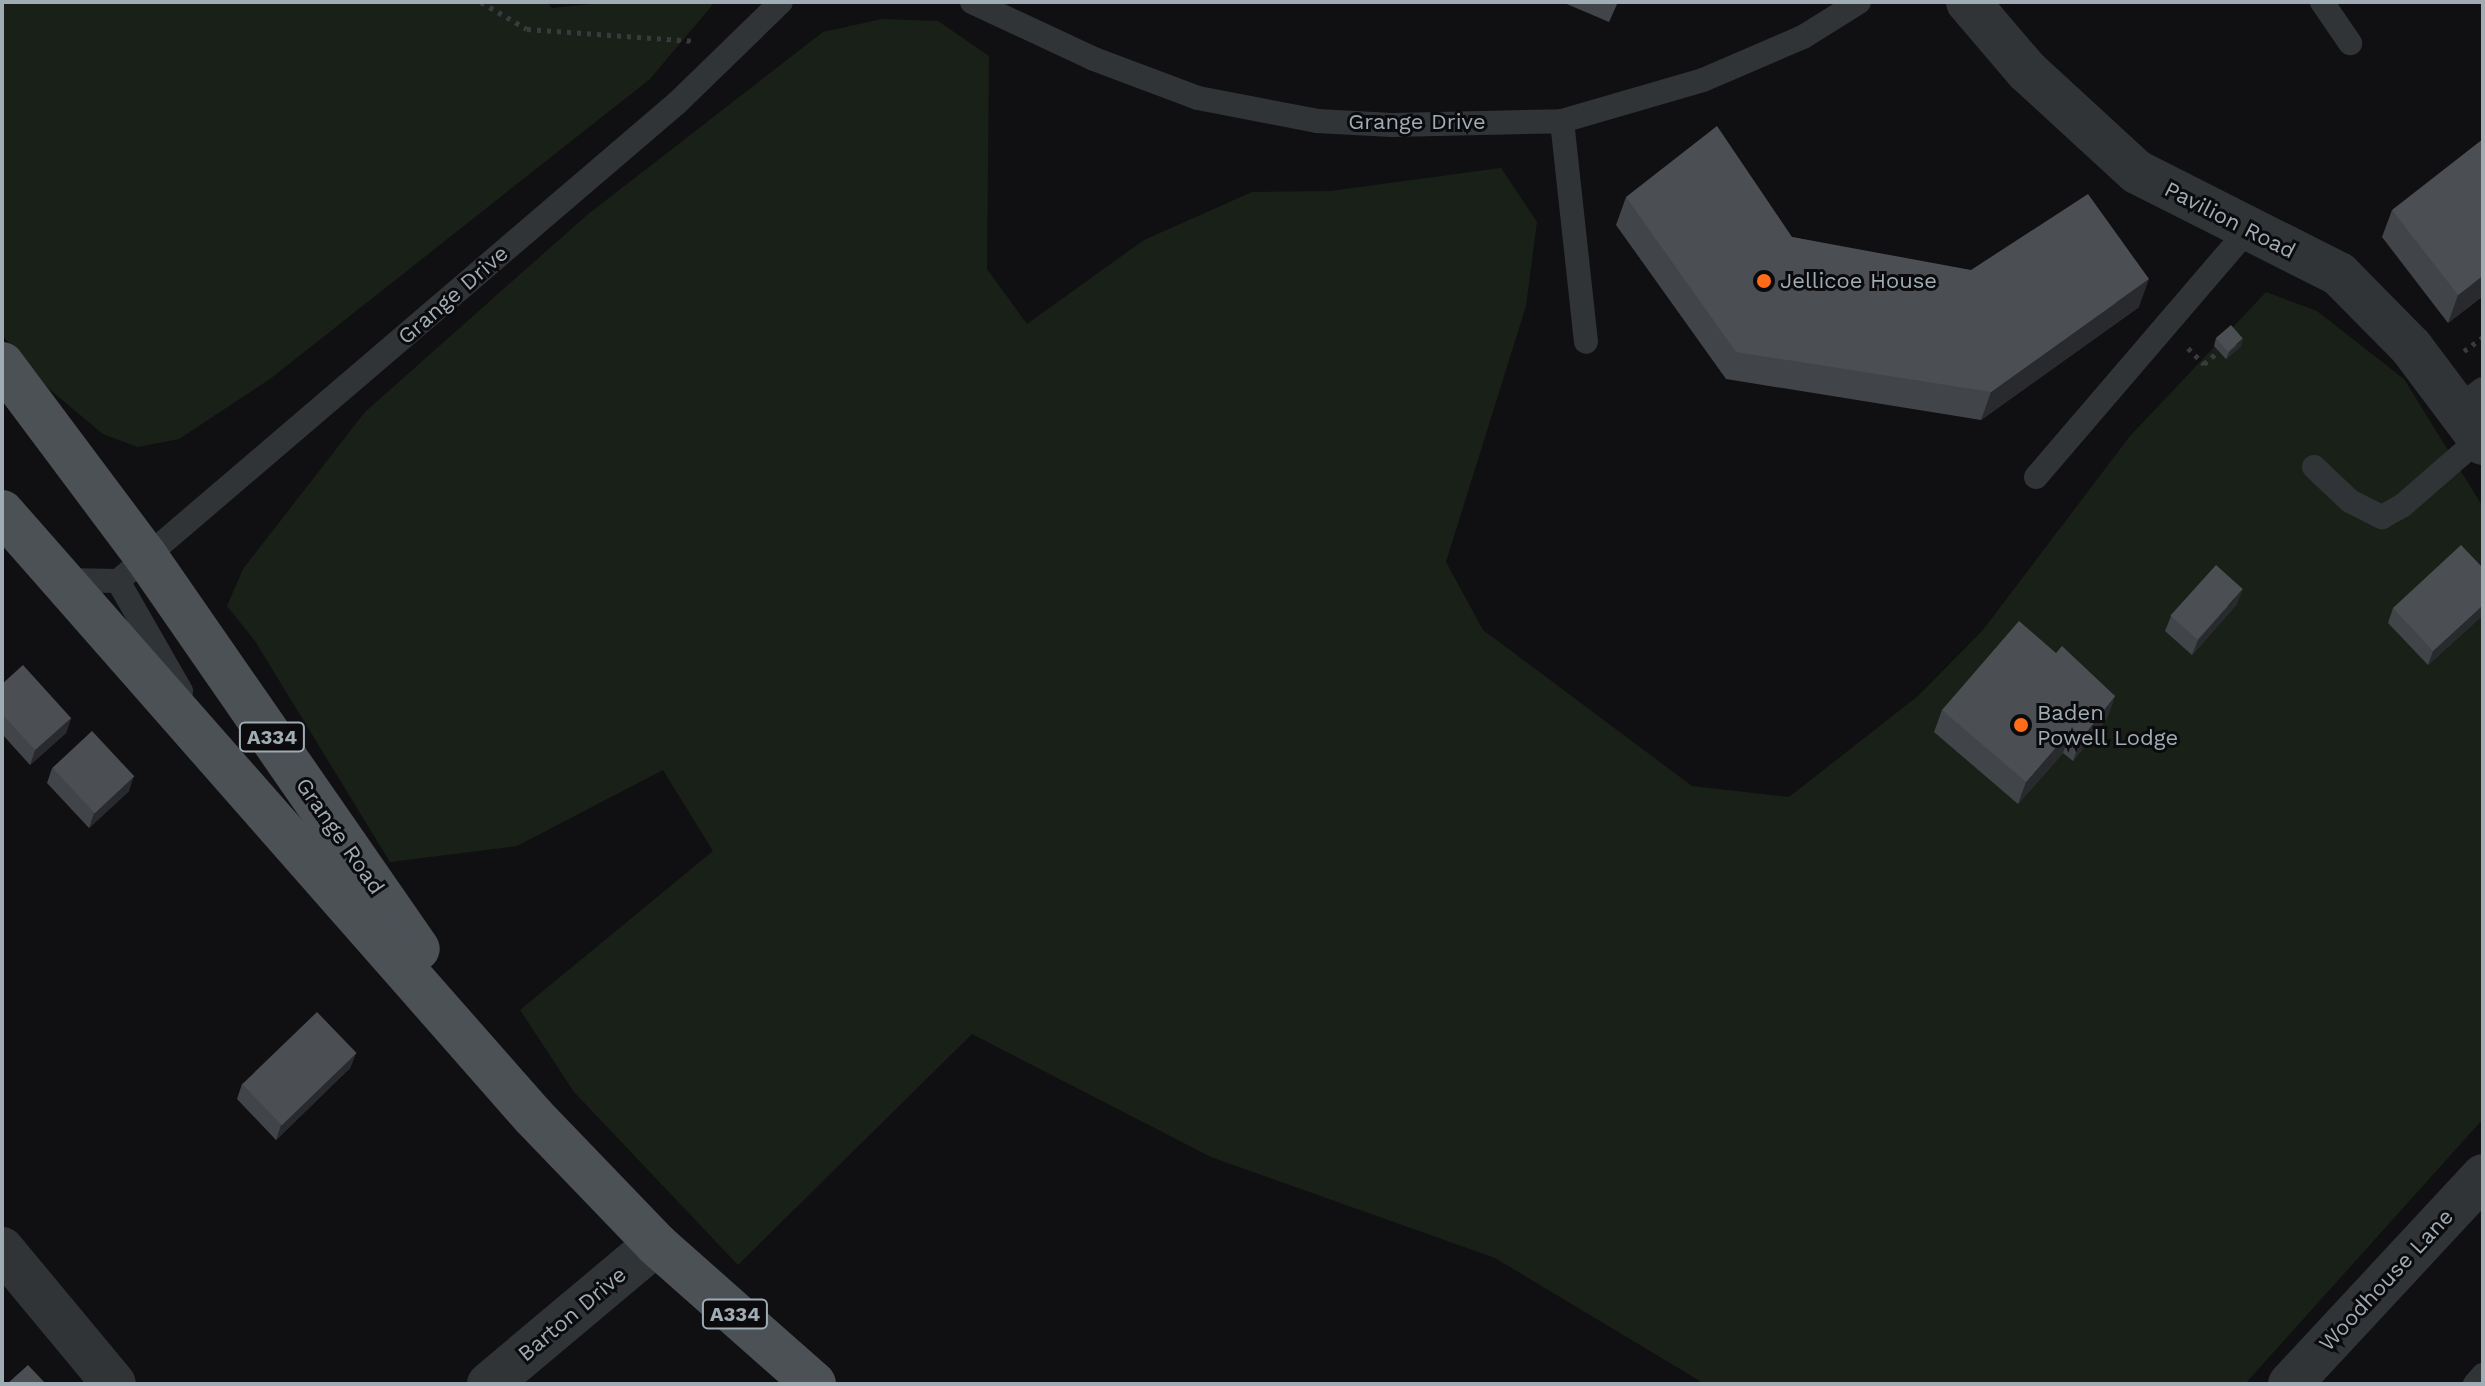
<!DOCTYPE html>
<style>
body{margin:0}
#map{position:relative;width:2485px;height:1386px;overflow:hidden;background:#101012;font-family:"Work Sans",sans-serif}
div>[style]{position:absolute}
.green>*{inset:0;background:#192018}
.path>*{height:5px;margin-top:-2.5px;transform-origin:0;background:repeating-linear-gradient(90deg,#373b3e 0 4px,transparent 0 10px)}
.service>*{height:24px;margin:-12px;padding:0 12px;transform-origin:12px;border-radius:12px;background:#313437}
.minor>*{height:44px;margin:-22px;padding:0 22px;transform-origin:22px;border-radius:22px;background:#313437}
.tertiary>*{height:44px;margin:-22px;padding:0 22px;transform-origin:22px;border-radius:22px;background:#313437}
.primary>*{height:44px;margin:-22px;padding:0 22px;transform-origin:22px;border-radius:22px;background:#4c5156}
.wall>*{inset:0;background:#414448}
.shaded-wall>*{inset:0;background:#292a2e}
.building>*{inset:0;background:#4b4f54;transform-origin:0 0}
.dots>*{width:22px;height:22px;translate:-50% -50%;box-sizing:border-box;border:4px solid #0b0b0d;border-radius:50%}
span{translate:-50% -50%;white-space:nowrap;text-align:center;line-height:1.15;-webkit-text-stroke:6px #0b0b0d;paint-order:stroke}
.shield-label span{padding:2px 6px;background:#0b0b0d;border:2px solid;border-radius:6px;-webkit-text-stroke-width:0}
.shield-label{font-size:20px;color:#a0acb4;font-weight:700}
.street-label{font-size:22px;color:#a0acb4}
.poi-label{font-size:22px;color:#a0acb4}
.left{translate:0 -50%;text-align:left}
.frame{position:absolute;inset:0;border:4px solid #a0acb4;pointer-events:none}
</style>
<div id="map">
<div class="green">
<i style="clip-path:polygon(2px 2px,547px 2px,552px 8px,612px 2px,715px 2px,650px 79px,270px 379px,179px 439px,138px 447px,103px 434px,49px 389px,2px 335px)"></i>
<i style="clip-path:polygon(882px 19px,938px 21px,989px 56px,987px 269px,1027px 324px,1144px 240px,1252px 192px,1330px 191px,1501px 168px,1537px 222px,1526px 306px,1446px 562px,1483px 630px,1692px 786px,1789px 797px,1918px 696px,1983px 630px,2130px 436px,2266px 292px,2317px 311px,2404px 379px,2483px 507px,2483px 1119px,2245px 1384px,1705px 1384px,1495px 1258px,1211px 1157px,972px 1034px,738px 1265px,574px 1092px,520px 1010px,713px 851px,663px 770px,517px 846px,390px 862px,255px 641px,227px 606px,243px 569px,365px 412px,587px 215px,823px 32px)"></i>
</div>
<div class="path">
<i style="left:481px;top:2px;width:53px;rotate:30.4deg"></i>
<i style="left:527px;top:29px;width:168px;rotate:4.1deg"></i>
<i style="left:2188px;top:348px;width:23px;rotate:45deg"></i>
<i style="left:2204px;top:364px;width:20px;rotate:-41deg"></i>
<i style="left:2464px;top:351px;width:24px;rotate:-36deg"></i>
</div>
<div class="service">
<i style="left:972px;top:2px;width:135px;rotate:25deg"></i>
<i style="left:1094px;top:59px;width:111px;rotate:20.6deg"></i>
<i style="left:1198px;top:98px;width:121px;rotate:10.9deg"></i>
<i style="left:1317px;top:121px;width:75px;rotate:3.1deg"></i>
<i style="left:1392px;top:125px;width:170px;rotate:-1.3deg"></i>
<i style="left:1562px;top:121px;width:147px;rotate:-16.2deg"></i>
<i style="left:1703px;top:80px;width:109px;rotate:-23.3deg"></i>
<i style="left:1803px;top:37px;width:66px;rotate:-32deg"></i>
<i style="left:2322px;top:2px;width:50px;rotate:55.7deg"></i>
<i style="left:1562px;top:121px;width:222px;rotate:83.8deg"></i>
<i style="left:2455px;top:410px;width:35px;rotate:-37deg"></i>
<i style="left:2314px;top:467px;width:50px;rotate:43.4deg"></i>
<i style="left:2350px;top:501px;width:36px;rotate:27deg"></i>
<i style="left:2382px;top:517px;width:23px;rotate:-29deg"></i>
<i style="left:2402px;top:506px;width:102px;rotate:-41deg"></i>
<i style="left:2036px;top:477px;width:326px;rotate:-49.4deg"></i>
<i style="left:63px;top:580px;width:55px;rotate:1deg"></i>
<i style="left:118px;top:581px;width:736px;rotate:-40.53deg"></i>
<i style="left:677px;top:103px;width:145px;rotate:-44.2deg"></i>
<i style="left:118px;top:581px;width:127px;rotate:60.2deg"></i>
<i style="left:2475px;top:1384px;width:12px;rotate:-48deg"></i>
</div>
<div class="minor">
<i style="left:1968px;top:2px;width:91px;rotate:49.5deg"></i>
<i style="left:2027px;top:71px;width:149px;rotate:42.6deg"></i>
<i style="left:2137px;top:172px;width:226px;rotate:26.8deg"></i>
<i style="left:2339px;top:274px;width:103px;rotate:45.4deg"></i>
<i style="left:2411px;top:347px;width:120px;rotate:53.1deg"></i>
<i style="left:2px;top:1249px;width:175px;rotate:50.3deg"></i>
<i style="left:489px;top:1384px;width:218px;rotate:-40deg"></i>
</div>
<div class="tertiary">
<i style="left:2290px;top:1384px;width:284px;rotate:-47.1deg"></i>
</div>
<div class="primary">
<i style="left:2px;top:364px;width:239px;rotate:53.2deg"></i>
<i style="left:145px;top:555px;width:479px;rotate:55.3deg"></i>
<i style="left:2px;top:512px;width:804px;rotate:48.68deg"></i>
<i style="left:533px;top:1116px;width:178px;rotate:46.1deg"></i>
<i style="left:656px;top:1244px;width:211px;rotate:41.5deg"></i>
</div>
<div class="wall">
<i style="clip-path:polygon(1562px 2px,1618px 2px,1609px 22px)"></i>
<i style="clip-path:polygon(1626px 197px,1792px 237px,2139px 307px,1981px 420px,1726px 379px,1616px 225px)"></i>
<i style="clip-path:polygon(2392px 210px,2483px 296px,2448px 323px,2382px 237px)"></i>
<i style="clip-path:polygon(2216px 338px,2241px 346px,2226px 359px,2214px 346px)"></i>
<i style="clip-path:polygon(2483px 568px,2483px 615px,2428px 665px,2388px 623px,2393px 608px)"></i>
<i style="clip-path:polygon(2237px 604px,2192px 655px,2165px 631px,2171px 616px)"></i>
<i style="clip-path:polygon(2056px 653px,2115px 696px,2107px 718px,2073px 761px,2063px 753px,2018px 804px,1934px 732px,1942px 710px)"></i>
<i style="clip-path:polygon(2px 684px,71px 718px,66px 733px,30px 765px,2px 734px)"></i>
<i style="clip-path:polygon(52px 768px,129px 791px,89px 828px,47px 783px)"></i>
<i style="clip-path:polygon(356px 1053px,350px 1068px,276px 1140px,237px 1099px,242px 1084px)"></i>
</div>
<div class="shaded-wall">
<i style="clip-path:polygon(2483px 276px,2483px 296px,2448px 323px,2458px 295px)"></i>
<i style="clip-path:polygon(2149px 279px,2139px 307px,1981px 420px,1991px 392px)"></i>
<i style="clip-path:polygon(2243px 339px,2241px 346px,2226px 359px,2229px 352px)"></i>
<i style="clip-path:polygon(2243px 589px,2237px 604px,2192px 655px,2198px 640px)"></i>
<i style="clip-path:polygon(2483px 605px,2483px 615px,2428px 665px,2433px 651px)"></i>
<i style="clip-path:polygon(2115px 696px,2107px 718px,2073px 761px,2081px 739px)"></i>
<i style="clip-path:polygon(71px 718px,66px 733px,30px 765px,35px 750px)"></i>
<i style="clip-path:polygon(2070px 731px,2063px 753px,2018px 804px,2026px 782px)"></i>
<i style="clip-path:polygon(134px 776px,129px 791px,89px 828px,94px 813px)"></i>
<i style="clip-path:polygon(356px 1053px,350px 1068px,276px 1140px,281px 1125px)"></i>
</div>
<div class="building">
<i style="clip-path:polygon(1717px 126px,1792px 237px,1971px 270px,2088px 194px,2149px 279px,1991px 392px,1736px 352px,1626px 197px)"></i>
<i style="clip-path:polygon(2483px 139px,2483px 276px,2458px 295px,2392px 210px)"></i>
<i style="left:2231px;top:325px;width:18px;height:20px;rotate:49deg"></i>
<i style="clip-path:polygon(2461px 545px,2483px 568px,2483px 605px,2433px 651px,2393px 608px)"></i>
<i style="left:2216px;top:565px;width:36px;height:68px;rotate:42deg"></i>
<i style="clip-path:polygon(2019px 621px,2056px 653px,2062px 646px,2115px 696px,2081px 739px,2070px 731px,2026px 782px,1942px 710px)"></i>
<i style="clip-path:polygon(23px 665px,71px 718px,35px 750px,2px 714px,2px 684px)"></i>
<i style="left:92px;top:731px;width:62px;height:54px;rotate:47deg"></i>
<i style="left:317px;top:1012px;width:57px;height:104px;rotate:46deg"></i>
<i style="clip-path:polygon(28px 1365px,46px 1384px,7px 1384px)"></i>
</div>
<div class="dots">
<i style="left:1764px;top:281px;background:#ff6d1b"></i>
<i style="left:2021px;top:725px;background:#ff6d1b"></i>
</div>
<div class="shield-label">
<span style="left:272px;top:737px">A334</span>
<span style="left:735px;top:1314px">A334</span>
</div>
<div class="street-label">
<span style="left:1417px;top:122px">Grange Drive</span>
<span style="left:2230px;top:220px;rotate:27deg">Pavilion Road</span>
<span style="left:453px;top:295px;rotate:-41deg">Grange Drive</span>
<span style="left:340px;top:836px;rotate:55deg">Grange Road</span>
<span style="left:2386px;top:1280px;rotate:-47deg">Woodhouse Lane</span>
<span style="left:572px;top:1314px;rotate:-40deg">Barton Drive</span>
</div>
<div class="poi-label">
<span class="left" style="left:1780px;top:281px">Jellicoe House</span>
<span class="left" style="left:2037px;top:725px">Baden<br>Powell Lodge</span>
</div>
<div class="frame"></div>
</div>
